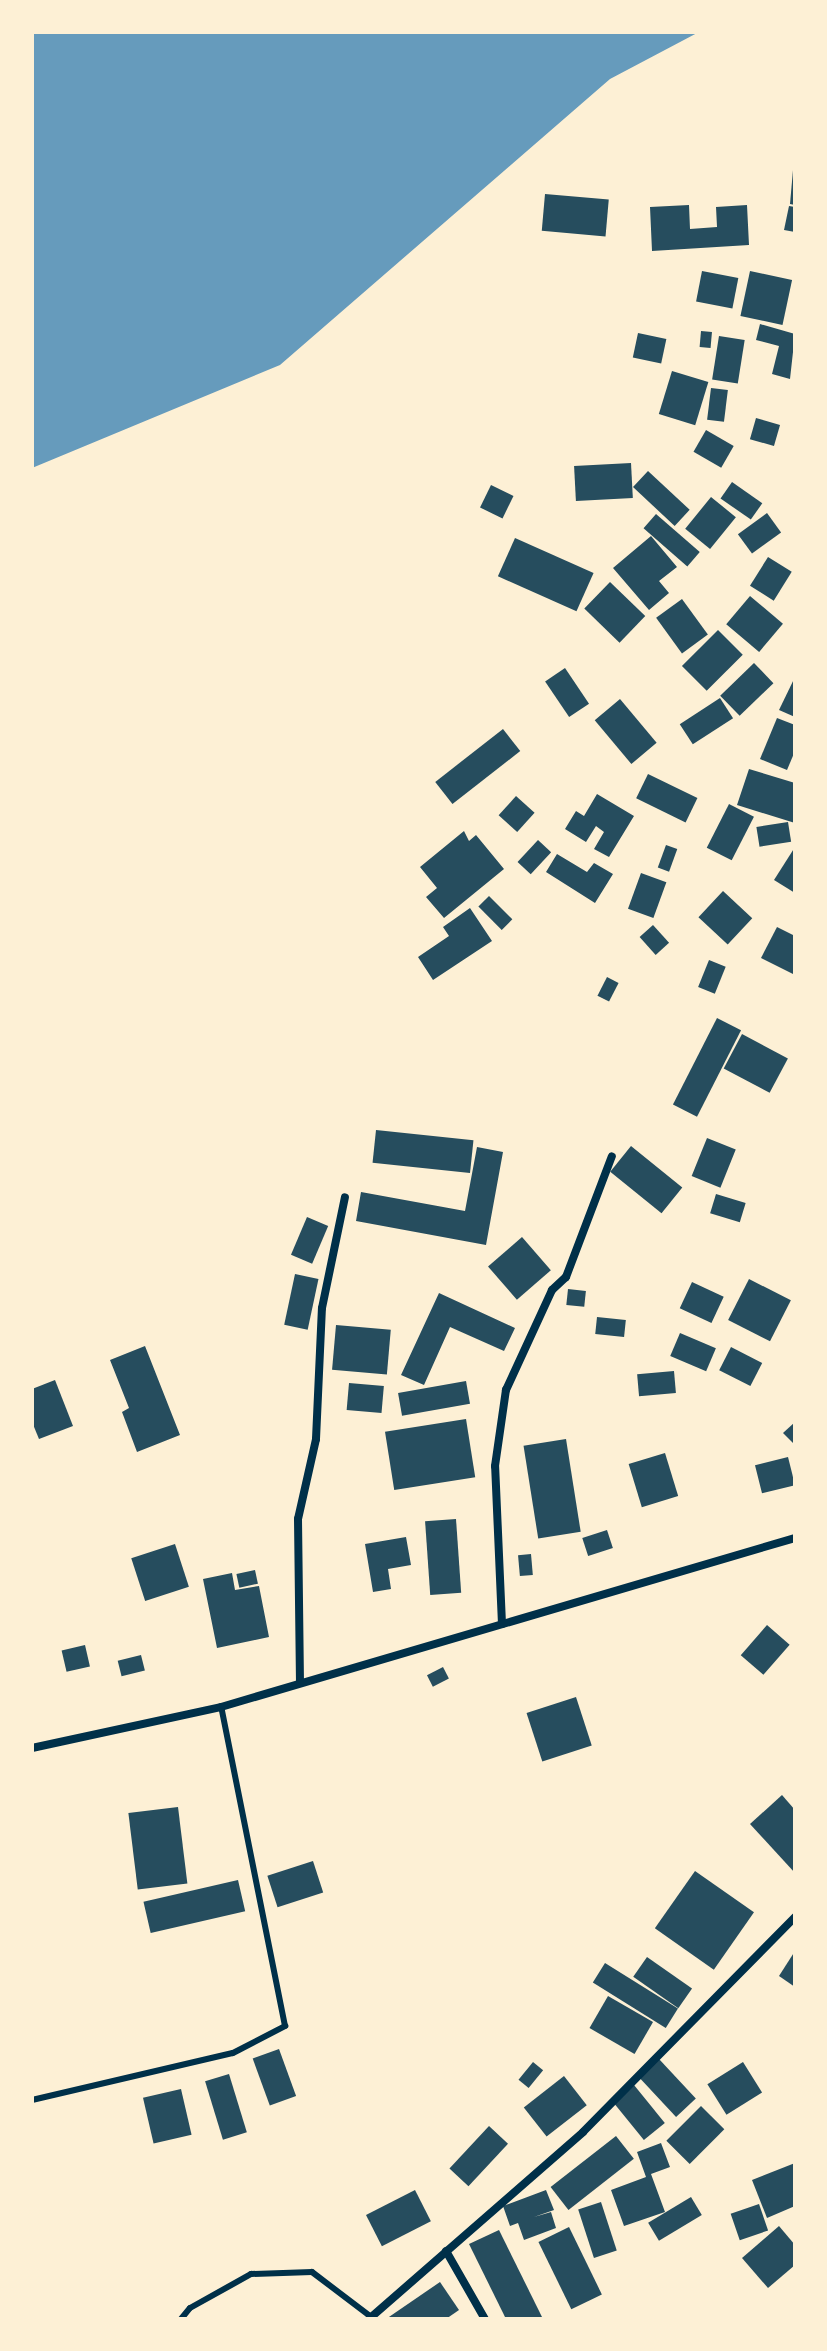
<!DOCTYPE html>
<style>
body{margin:0}
#map{position:relative;width:827px;height:2351px;overflow:hidden;background:#fdf0d5;font-family:Signika,sans-serif}
div>[style]{position:absolute}
.water>*{inset:0;background:#669bbc}
.building>*{inset:0;background:#264d5e;transform-origin:0 0}
.service>*{height:6px;margin:-3px;padding:0 3px;transform-origin:3px;border-radius:3px;background:#003049}
.minor>*{height:8px;margin:-4px;padding:0 4px;transform-origin:4px;border-radius:4px;background:#003049}
span{translate:-50% -50%;white-space:nowrap;text-align:center;line-height:1.15;-webkit-text-stroke:8px #fdf0d5;paint-order:stroke}
.frame{position:absolute;inset:0;border:34px solid #fdf0d5;pointer-events:none}
</style>
<div id="map">
<div class="water">
<i style="clip-path:polygon(32px 32px,699px 32px,610px 79px,280px 365px,32px 468px)"></i>
</div>
<div class="building">
<i style="clip-path:polygon(793px 170px,795px 170px,795px 205px,790px 204px)"></i>
<i style="left:545px;top:194px;width:64px;height:37px;rotate:5deg"></i>
<i style="clip-path:polygon(689px 205px,690px 229px,717px 227px,716px 207px,747px 205px,749px 245px,652px 251px,650px 207px)"></i>
<i style="clip-path:polygon(789px 206px,795px 207px,795px 232px,784px 230px)"></i>
<i style="left:702px;top:271px;width:37px;height:31px;rotate:11deg"></i>
<i style="left:750px;top:271px;width:43px;height:46px;rotate:12deg"></i>
<i style="clip-path:polygon(760px 324px,795px 334px,790px 379px,772px 374px,779px 346px,756px 340px)"></i>
<i style="left:701px;top:331px;width:11px;height:16px;rotate:5deg"></i>
<i style="left:638px;top:333px;width:29px;height:25px;rotate:12deg"></i>
<i style="left:719px;top:336px;width:26px;height:44px;rotate:9deg"></i>
<i style="left:672px;top:371px;width:38px;height:45px;rotate:17deg"></i>
<i style="left:711px;top:388px;width:17px;height:32px;rotate:7deg"></i>
<i style="left:756px;top:418px;width:25px;height:22px;rotate:16deg"></i>
<i style="left:706px;top:430px;width:32px;height:25px;rotate:30deg"></i>
<i style="left:631px;top:463px;width:35px;height:57px;rotate:87deg"></i>
<i style="left:648px;top:471px;width:57px;height:22px;rotate:43deg"></i>
<i style="left:732px;top:482px;width:37px;height:20px;rotate:35deg"></i>
<i style="left:491px;top:485px;width:25px;height:25px;rotate:26deg"></i>
<i style="left:711px;top:497px;width:32px;height:41px;rotate:39deg"></i>
<i style="left:767px;top:513px;width:24px;height:36px;rotate:54deg"></i>
<i style="left:656px;top:514px;width:58px;height:19px;rotate:41deg"></i>
<i style="clip-path:polygon(651px 536px,677px 567px,659px 581px,669px 593px,649px 610px,613px 568px)"></i>
<i style="left:515px;top:538px;width:86px;height:42px;rotate:24deg"></i>
<i style="left:768px;top:557px;width:28px;height:34px;rotate:32deg"></i>
<i style="left:610px;top:582px;width:49px;height:37px;rotate:44deg"></i>
<i style="left:750px;top:596px;width:43px;height:37px;rotate:40deg"></i>
<i style="left:682px;top:599px;width:44px;height:32px;rotate:54deg"></i>
<i style="left:718px;top:630px;width:35px;height:51px;rotate:45deg"></i>
<i style="left:754px;top:663px;width:28px;height:47px;rotate:46deg"></i>
<i style="left:565px;top:668px;width:43px;height:24px;rotate:56deg"></i>
<i style="clip-path:polygon(795px 677px,795px 717px,779px 710px)"></i>
<i style="left:720px;top:698px;width:24px;height:48px;rotate:57deg"></i>
<i style="left:620px;top:699px;width:57px;height:33px;rotate:50deg"></i>
<i style="clip-path:polygon(777px 718px,795px 725px,795px 751px,787px 770px,760px 759px)"></i>
<i style="left:503px;top:729px;width:28px;height:86px;rotate:52deg"></i>
<i style="clip-path:polygon(749px 769px,795px 783px,795px 823px,737px 805px)"></i>
<i style="left:648px;top:774px;width:55px;height:27px;rotate:26deg"></i>
<i style="clip-path:polygon(597px 794px,634px 816px,609px 857px,594px 849px,604px 832px,596px 826px,586px 842px,565px 829px,576px 811px,584px 816px)"></i>
<i style="left:516px;top:796px;width:25px;height:26px;rotate:42deg"></i>
<i style="left:729px;top:804px;width:28px;height:49px;rotate:27deg"></i>
<i style="left:788px;top:822px;width:20px;height:32px;rotate:81deg"></i>
<i style="clip-path:polygon(464px 831px,469px 841px,476px 835px,504px 869px,444px 918px,426px 897px,437px 888px,420px 867px)"></i>
<i style="left:538px;top:840px;width:18px;height:30px;rotate:43deg"></i>
<i style="left:666px;top:845px;width:12px;height:24px;rotate:20deg"></i>
<i style="clip-path:polygon(795px 847px,795px 893px,774px 880px)"></i>
<i style="clip-path:polygon(557px 854px,587px 872px,594px 863px,613px 874px,595px 903px,546px 872px)"></i>
<i style="left:641px;top:873px;width:27px;height:38px;rotate:20deg"></i>
<i style="left:723px;top:891px;width:40px;height:36px;rotate:43deg"></i>
<i style="left:489px;top:896px;width:33px;height:15px;rotate:45deg"></i>
<i style="clip-path:polygon(470px 908px,492px 941px,433px 980px,418px 957px,449px 936px,443px 927px)"></i>
<i style="left:653px;top:925px;width:24px;height:18px;rotate:48deg"></i>
<i style="clip-path:polygon(777px 927px,795px 936px,795px 975px,761px 958px)"></i>
<i style="left:709px;top:960px;width:18px;height:29px;rotate:22deg"></i>
<i style="left:607px;top:977px;width:13px;height:21px;rotate:27deg"></i>
<i style="left:717px;top:1018px;width:27px;height:97px;rotate:27deg"></i>
<i style="left:742px;top:1034px;width:52px;height:39px;rotate:28deg"></i>
<i style="left:376px;top:1130px;width:98px;height:33px;rotate:6deg"></i>
<i style="left:707px;top:1138px;width:31px;height:41px;rotate:22deg"></i>
<i style="left:631px;top:1146px;width:66px;height:33px;rotate:39deg"></i>
<i style="clip-path:polygon(477px 1147px,503px 1152px,486px 1245px,356px 1221px,361px 1192px,465px 1211px)"></i>
<i style="left:716px;top:1194px;width:31px;height:20px;rotate:17deg"></i>
<i style="left:307px;top:1217px;width:23px;height:41px;rotate:23deg"></i>
<i style="left:522px;top:1237px;width:44px;height:45px;rotate:49deg"></i>
<i style="left:295px;top:1274px;width:24px;height:52px;rotate:12deg"></i>
<i style="left:749px;top:1279px;width:47px;height:46px;rotate:27deg"></i>
<i style="left:692px;top:1282px;width:35px;height:29px;rotate:25deg"></i>
<i style="left:568px;top:1289px;width:18px;height:16px;rotate:6deg"></i>
<i style="clip-path:polygon(439px 1293px,515px 1328px,504px 1351px,450px 1327px,424px 1385px,401px 1375px)"></i>
<i style="left:597px;top:1317px;width:29px;height:17px;rotate:6deg"></i>
<i style="left:336px;top:1325px;width:55px;height:45px;rotate:5deg"></i>
<i style="left:680px;top:1333px;width:39px;height:25px;rotate:23deg"></i>
<i style="clip-path:polygon(145px 1346px,180px 1435px,137px 1452px,122px 1412px,129px 1408px,110px 1360px)"></i>
<i style="left:731px;top:1347px;width:35px;height:26px;rotate:27deg"></i>
<i style="left:674px;top:1371px;width:22px;height:37px;rotate:85deg"></i>
<i style="clip-path:polygon(55px 1380px,73px 1426px,39px 1439px,32px 1422px,32px 1389px)"></i>
<i style="left:466px;top:1381px;width:23px;height:69px;rotate:80deg"></i>
<i style="left:349px;top:1383px;width:35px;height:27px;rotate:5deg"></i>
<i style="left:466px;top:1419px;width:59px;height:82px;rotate:81deg"></i>
<i style="clip-path:polygon(795px 1422px,795px 1445px,783px 1433px)"></i>
<i style="left:566px;top:1439px;width:94px;height:43px;rotate:81deg"></i>
<i style="left:665px;top:1453px;width:45px;height:38px;rotate:73deg"></i>
<i style="left:788px;top:1457px;width:29px;height:34px;rotate:76deg"></i>
<i style="left:456px;top:1519px;width:74px;height:31px;rotate:86deg"></i>
<i style="left:607px;top:1530px;width:19px;height:26px;rotate:72deg"></i>
<i style="clip-path:polygon(406px 1537px,411px 1565px,388px 1569px,391px 1589px,373px 1592px,365px 1544px)"></i>
<i style="left:175px;top:1544px;width:45px;height:46px;rotate:72deg"></i>
<i style="left:531px;top:1554px;width:21px;height:13px;rotate:85deg"></i>
<i style="left:255px;top:1570px;width:14px;height:19px;rotate:78deg"></i>
<i style="clip-path:polygon(232px 1573px,235px 1590px,259px 1586px,269px 1637px,217px 1648px,203px 1579px)"></i>
<i style="left:767px;top:1625px;width:30px;height:40px;rotate:41deg"></i>
<i style="left:85px;top:1645px;width:22px;height:24px;rotate:77deg"></i>
<i style="left:141px;top:1655px;width:16px;height:24px;rotate:76deg"></i>
<i style="left:443px;top:1667px;width:13px;height:18px;rotate:63deg"></i>
<i style="left:576px;top:1697px;width:51px;height:52px;rotate:72deg"></i>
<i style="clip-path:polygon(782px 1795px,795px 1810px,795px 1873px,750px 1824px)"></i>
<i style="left:178px;top:1807px;width:77px;height:50px;rotate:83deg"></i>
<i style="left:313px;top:1861px;width:33px;height:48px;rotate:72deg"></i>
<i style="left:695px;top:1871px;width:72px;height:70px;rotate:35deg"></i>
<i style="left:238px;top:1880px;width:32px;height:97px;rotate:77deg"></i>
<i style="clip-path:polygon(795px 1951px,795px 1987px,779px 1976px)"></i>
<i style="left:647px;top:1957px;width:55px;height:24px;rotate:35deg"></i>
<i style="left:605px;top:1963px;width:86px;height:23px;rotate:32deg"></i>
<i style="left:608px;top:1996px;width:52px;height:37px;rotate:30deg"></i>
<i style="left:279px;top:2049px;width:50px;height:28px;rotate:70deg"></i>
<i style="left:659px;top:2059px;width:54px;height:27px;rotate:47deg"></i>
<i style="left:533px;top:2062px;width:13px;height:23px;rotate:39deg"></i>
<i style="left:743px;top:2062px;width:36px;height:42px;rotate:58deg"></i>
<i style="left:229px;top:2074px;width:61px;height:25px;rotate:73deg"></i>
<i style="left:564px;top:2076px;width:37px;height:51px;rotate:52deg"></i>
<i style="left:634px;top:2085px;width:49px;height:27px;rotate:51deg"></i>
<i style="left:181px;top:2089px;width:47px;height:39px;rotate:77deg"></i>
<i style="left:701px;top:2106px;width:33px;height:49px;rotate:45deg"></i>
<i style="left:489px;top:2126px;width:26px;height:58px;rotate:43deg"></i>
<i style="left:616px;top:2136px;width:29px;height:83px;rotate:52deg"></i>
<i style="clip-path:polygon(661px 2143px,670px 2167px,651px 2174px,665px 2212px,624px 2226px,611px 2190px,646px 2177px,637px 2152px)"></i>
<i style="clip-path:polygon(795px 2163px,795px 2206px,767px 2218px,752px 2180px)"></i>
<i style="left:415px;top:2190px;width:35px;height:55px;rotate:63deg"></i>
<i style="clip-path:polygon(546px 2190px,554px 2210px,534px 2217px,551px 2212px,556px 2228px,524px 2240px,518px 2223px,510px 2226px,503px 2206px)"></i>
<i style="left:691px;top:2197px;width:21px;height:50px;rotate:59deg"></i>
<i style="left:601px;top:2202px;width:51px;height:24px;rotate:72deg"></i>
<i style="left:759px;top:2204px;width:28px;height:30px;rotate:71deg"></i>
<i style="clip-path:polygon(779px 2226px,795px 2245px,795px 2265px,768px 2288px,742px 2258px)"></i>
<i style="left:569px;top:2227px;width:75px;height:34px;rotate:64deg"></i>
<i style="clip-path:polygon(499px 2230px,543px 2319px,506px 2319px,469px 2244px)"></i>
<i style="clip-path:polygon(440px 2282px,459px 2310px,446px 2319px,386px 2319px)"></i>
</div>
<div class="service">
<i style="left:32px;top:2100px;width:206px;rotate:-13.2deg"></i>
<i style="left:233px;top:2053px;width:59px;rotate:-27.4deg"></i>
<i style="left:285px;top:2026px;width:325px;rotate:-101.3deg"></i>
<i style="left:181px;top:2319px;width:14px;rotate:-51deg"></i>
<i style="left:190px;top:2308px;width:70px;rotate:-29.1deg"></i>
<i style="left:251px;top:2274px;width:61px;rotate:-1.9deg"></i>
<i style="left:312px;top:2272px;width:73px;rotate:37.2deg"></i>
</div>
<div class="minor">
<i style="left:502px;top:1624px;width:158px;rotate:-92.5deg"></i>
<i style="left:495px;top:1466px;width:77px;rotate:-81.8deg"></i>
<i style="left:506px;top:1390px;width:110px;rotate:-65.3deg"></i>
<i style="left:552px;top:1290px;width:19px;rotate:-43deg"></i>
<i style="left:566px;top:1277px;width:129px;rotate:-69.2deg"></i>
<i style="left:300px;top:1683px;width:164px;rotate:-90.7deg"></i>
<i style="left:298px;top:1519px;width:82px;rotate:-77.3deg"></i>
<i style="left:316px;top:1439px;width:131px;rotate:-87.4deg"></i>
<i style="left:322px;top:1308px;width:113px;rotate:-78.3deg"></i>
<i style="left:32px;top:1748px;width:193px;rotate:-12.2deg"></i>
<i style="left:221px;top:1707px;width:598px;rotate:-16.41deg"></i>
<i style="left:446px;top:2251px;width:78px;rotate:60.2deg"></i>
<i style="left:369px;top:2319px;width:284px;rotate:-41.1deg"></i>
<i style="left:583px;top:2132px;width:302px;rotate:-45.4deg"></i>
</div>
<div class="frame"></div>
</div>
